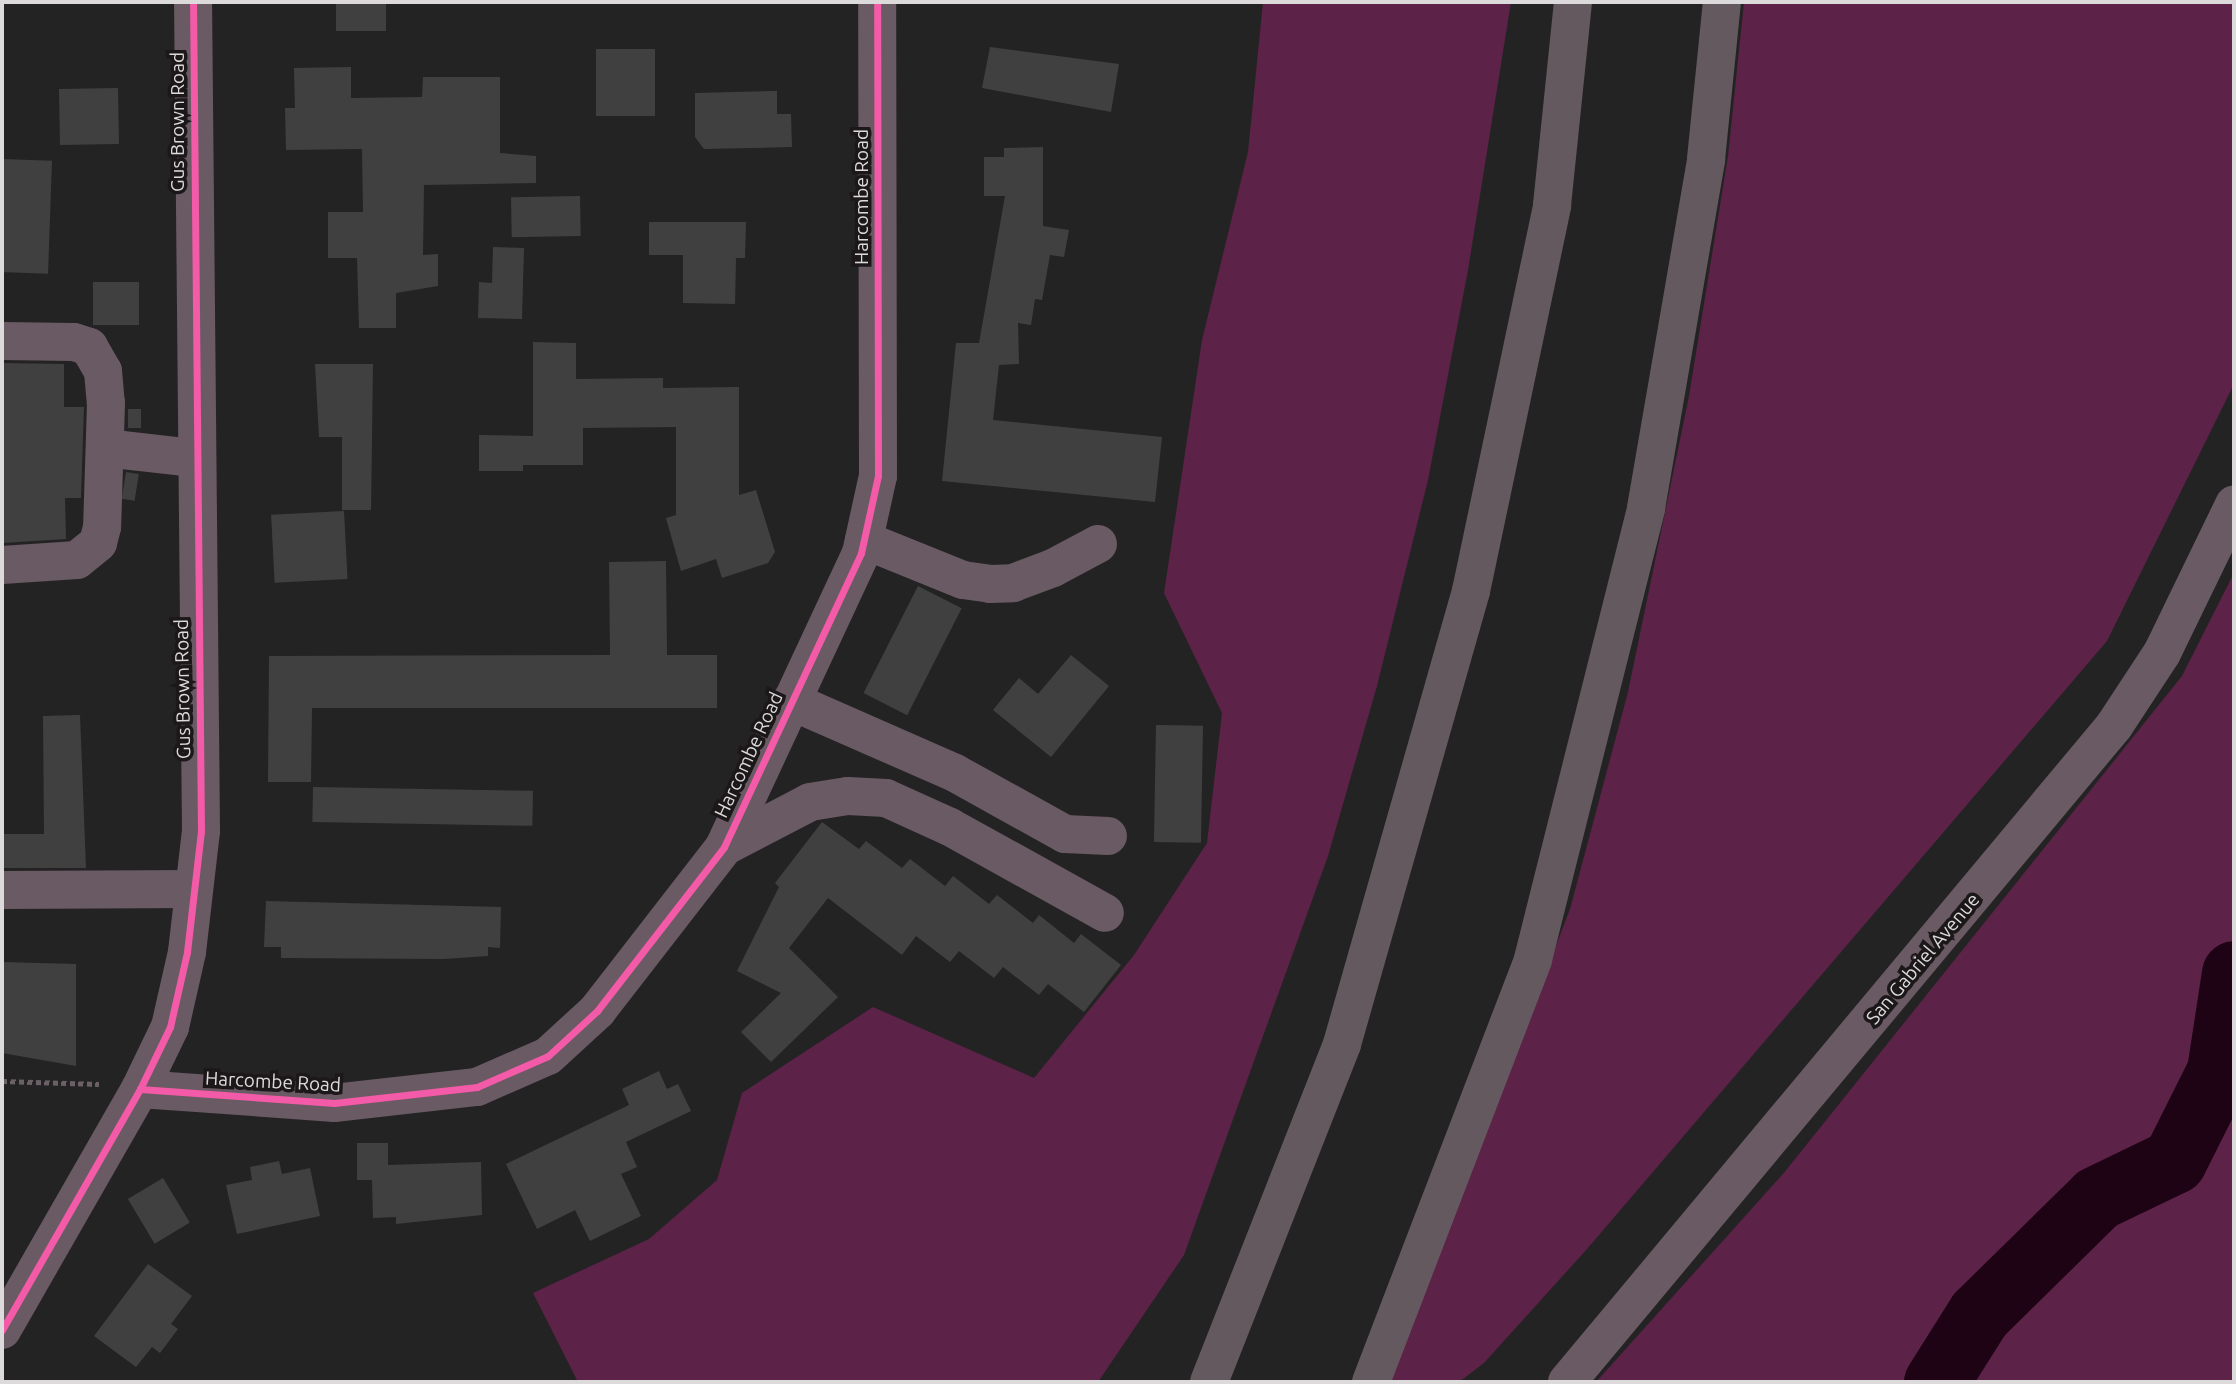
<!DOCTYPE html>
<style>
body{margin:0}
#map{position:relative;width:2236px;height:1384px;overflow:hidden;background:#242324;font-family:Ubuntu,sans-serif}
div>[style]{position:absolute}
.green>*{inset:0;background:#5c2247}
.river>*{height:65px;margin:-32.5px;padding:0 32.5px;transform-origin:32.5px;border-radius:32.5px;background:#1e0314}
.building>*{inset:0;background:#414041;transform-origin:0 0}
.path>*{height:4.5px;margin-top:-2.25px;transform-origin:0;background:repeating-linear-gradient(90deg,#6a6065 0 5px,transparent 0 8.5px)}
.minor>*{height:38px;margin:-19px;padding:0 19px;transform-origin:19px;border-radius:19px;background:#6a5a63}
.highway>*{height:38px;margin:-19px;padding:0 19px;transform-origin:19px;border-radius:19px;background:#655960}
.cycleway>*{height:7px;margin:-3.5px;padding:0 3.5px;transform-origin:3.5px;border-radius:3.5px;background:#f35aa7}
span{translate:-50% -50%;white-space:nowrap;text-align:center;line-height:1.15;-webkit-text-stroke:7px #1c181a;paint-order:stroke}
.street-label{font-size:19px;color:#dcdadb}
.frame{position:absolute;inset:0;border:4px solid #dcdadb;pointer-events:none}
</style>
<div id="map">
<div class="green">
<i style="clip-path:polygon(1263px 2px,1511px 2px,1468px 270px,1428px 480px,1377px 686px,1328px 856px,1184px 1255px,1098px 1382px,578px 1382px,533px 1293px,649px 1239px,717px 1180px,742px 1093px,873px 1007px,1034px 1078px,1134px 955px,1207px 843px,1222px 713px,1164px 593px,1202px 340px,1248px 152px)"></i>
<i style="clip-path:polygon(1744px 2px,2234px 2px,2234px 384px,2107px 641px,1587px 1249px,1484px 1363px,1459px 1382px,1389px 1382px,1570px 909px,1628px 692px,1689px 396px,1728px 156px)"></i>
<i style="clip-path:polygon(2234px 573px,2234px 1382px,1596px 1382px,1783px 1174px,2182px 676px)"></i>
</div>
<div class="river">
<i style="left:1936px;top:1382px;width:80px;rotate:-57.7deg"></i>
<i style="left:1979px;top:1314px;width:165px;rotate:-44.5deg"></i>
<i style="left:2097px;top:1198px;width:85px;rotate:-25.7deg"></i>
<i style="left:2174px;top:1161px;width:101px;rotate:-63.4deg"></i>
<i style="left:2219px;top:1071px;width:99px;rotate:-81.3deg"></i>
</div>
<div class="building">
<i style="left:336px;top:2px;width:50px;height:29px"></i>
<i style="clip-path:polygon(990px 47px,1119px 64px,1111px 112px,982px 88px)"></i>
<i style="left:596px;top:49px;width:59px;height:67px"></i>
<i style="clip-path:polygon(351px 67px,351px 98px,422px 97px,423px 77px,500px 77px,500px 153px,536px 156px,536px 183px,424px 185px,423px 255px,438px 254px,438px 286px,396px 293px,396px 328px,359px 328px,357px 258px,328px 258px,328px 212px,363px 212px,362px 149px,286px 150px,285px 108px,295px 108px,294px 68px)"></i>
<i style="left:118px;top:88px;width:56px;height:59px;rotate:89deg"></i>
<i style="clip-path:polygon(777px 91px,777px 114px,791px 114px,792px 147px,704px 149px,695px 137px,695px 93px)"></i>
<i style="clip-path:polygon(1043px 147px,1043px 226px,1069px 230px,1064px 257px,1050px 255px,1042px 300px,1035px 299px,1031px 325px,1018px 323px,1019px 364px,999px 365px,993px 420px,1162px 437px,1155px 502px,942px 481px,956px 343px,979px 343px,1005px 196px,984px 196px,984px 157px,1004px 157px,1004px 148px)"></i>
<i style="left:2px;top:159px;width:50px;height:113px;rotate:2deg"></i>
<i style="left:580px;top:196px;width:40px;height:69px;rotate:89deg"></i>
<i style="clip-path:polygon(649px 222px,746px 222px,745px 258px,736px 258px,735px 304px,683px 303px,683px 255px,649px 255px)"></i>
<i style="clip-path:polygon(493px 247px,524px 248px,522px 319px,478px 318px,479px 282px,492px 283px)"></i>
<i style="left:93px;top:282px;width:46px;height:43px"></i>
<i style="clip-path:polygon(533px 342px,576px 343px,576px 379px,663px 378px,663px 388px,739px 387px,739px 495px,756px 490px,775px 552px,768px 563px,722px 578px,716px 559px,681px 571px,666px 518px,676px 515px,676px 427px,583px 428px,583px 465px,523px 465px,523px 471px,479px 471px,479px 435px,533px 436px)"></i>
<i style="clip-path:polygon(2px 363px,64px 364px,64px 407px,84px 407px,81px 498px,65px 498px,66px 539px,2px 543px)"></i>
<i style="clip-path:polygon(315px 364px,373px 364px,371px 510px,342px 510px,342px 437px,319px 437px)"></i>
<i style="left:128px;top:409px;width:13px;height:19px"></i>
<i style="left:126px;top:472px;width:13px;height:27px;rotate:9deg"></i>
<i style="left:344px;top:511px;width:68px;height:73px;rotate:87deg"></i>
<i style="clip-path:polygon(666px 561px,667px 655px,717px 655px,717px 708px,312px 708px,311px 782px,268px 782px,269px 656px,610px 655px,609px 562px)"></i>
<i style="left:918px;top:586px;width:49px;height:120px;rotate:27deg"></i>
<i style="clip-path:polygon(1071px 655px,1109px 686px,1051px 757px,993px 710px,1019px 678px,1038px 694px)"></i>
<i style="clip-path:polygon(80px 715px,86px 868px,2px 868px,2px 834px,44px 834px,43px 716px)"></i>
<i style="left:1156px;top:725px;width:47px;height:117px;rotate:1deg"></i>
<i style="left:313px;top:787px;width:220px;height:35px;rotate:1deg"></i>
<i style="clip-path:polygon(822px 822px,859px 849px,866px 841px,902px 868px,910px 859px,945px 886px,953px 876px,989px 904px,997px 895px,1033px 923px,1039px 915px,1074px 943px,1081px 934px,1121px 965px,1084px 1012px,1048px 984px,1039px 995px,1003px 967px,994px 978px,959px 951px,950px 962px,916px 936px,902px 955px,828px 898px,789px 948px,838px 997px,771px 1062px,741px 1032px,781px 993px,737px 971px,779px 887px,775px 883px)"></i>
<i style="clip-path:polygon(266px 901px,501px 907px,500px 948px,488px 947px,488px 956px,444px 959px,281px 958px,281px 947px,264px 947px)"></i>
<i style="clip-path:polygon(2px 962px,76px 964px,76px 1066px,2px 1053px)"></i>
<i style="clip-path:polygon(659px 1071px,667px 1089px,678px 1084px,691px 1111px,626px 1142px,637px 1167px,621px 1174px,641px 1216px,590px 1241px,575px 1210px,537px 1229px,506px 1164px,629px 1105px,622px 1089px)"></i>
<i style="clip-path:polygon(357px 1143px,388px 1143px,388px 1165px,481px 1162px,482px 1215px,396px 1224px,396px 1217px,373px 1218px,372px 1180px,357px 1180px)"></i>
<i style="clip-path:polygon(279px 1161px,282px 1174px,310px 1168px,320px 1216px,237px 1234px,226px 1185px,252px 1180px,250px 1167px)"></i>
<i style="left:163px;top:1178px;width:52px;height:41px;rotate:59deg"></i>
<i style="clip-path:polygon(148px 1264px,192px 1296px,171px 1324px,178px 1329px,160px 1353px,152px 1347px,136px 1367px,94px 1336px)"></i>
</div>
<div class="path">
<i style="left:2px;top:1081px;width:97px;rotate:1.8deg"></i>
</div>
<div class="minor">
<i style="left:2px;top:341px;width:72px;rotate:0.8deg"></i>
<i style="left:74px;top:342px;width:16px;rotate:18deg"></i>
<i style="left:89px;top:347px;width:28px;rotate:60deg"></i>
<i style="left:103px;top:371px;width:32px;rotate:85deg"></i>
<i style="left:106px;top:403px;width:124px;rotate:91.8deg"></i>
<i style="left:102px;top:527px;width:16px;rotate:104deg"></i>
<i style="left:98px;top:543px;width:27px;rotate:141deg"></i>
<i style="left:77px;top:560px;width:75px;rotate:176.2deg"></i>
<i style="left:105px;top:448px;width:90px;rotate:6.4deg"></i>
<i style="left:864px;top:540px;width:107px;rotate:22deg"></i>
<i style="left:963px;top:580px;width:27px;rotate:8deg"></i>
<i style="left:990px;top:584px;width:23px;rotate:-2deg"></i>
<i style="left:1013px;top:583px;width:43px;rotate:-20.6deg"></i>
<i style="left:1053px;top:568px;width:51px;rotate:-28.1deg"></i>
<i style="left:791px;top:701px;width:179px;rotate:23.7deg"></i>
<i style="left:955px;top:773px;width:126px;rotate:29deg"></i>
<i style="left:1065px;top:834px;width:43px;rotate:2.7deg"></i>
<i style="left:724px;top:847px;width:97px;rotate:-27.6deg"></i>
<i style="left:810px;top:802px;width:38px;rotate:-9deg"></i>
<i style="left:848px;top:796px;width:38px;rotate:3deg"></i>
<i style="left:886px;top:798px;width:70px;rotate:24.4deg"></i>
<i style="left:950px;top:827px;width:177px;rotate:29deg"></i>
<i style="left:2px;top:890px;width:192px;rotate:-0.3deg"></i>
<i style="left:140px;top:1089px;width:195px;rotate:4.1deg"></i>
<i style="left:334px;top:1103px;width:144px;rotate:-6.4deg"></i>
<i style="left:477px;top:1087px;width:77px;rotate:-23.6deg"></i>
<i style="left:548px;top:1056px;width:67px;rotate:-42.6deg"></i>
<i style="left:597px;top:1011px;width:207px;rotate:-52.2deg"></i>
<i style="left:724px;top:847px;width:324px;rotate:-65deg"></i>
<i style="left:861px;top:553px;width:79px;rotate:-77.6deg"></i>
<i style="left:878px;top:476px;width:474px;rotate:-90.1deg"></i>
<i style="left:2px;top:1330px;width:278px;rotate:-60.2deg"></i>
<i style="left:140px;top:1089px;width:69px;rotate:-64.2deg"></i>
<i style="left:170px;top:1027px;width:77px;rotate:-77.2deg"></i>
<i style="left:187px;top:952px;width:122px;rotate:-83.4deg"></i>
<i style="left:201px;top:831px;width:829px;rotate:-90.55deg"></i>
<i style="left:1567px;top:1382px;width:854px;rotate:-50.18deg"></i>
<i style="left:2114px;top:726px;width:87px;rotate:-56.7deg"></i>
<i style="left:2162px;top:653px;width:165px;rotate:-64.1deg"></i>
</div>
<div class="highway">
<i style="left:1209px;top:1382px;width:363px;rotate:-68.5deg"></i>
<i style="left:1342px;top:1044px;width:471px;rotate:-74.1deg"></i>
<i style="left:1471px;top:591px;width:394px;rotate:-78.1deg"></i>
<i style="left:1552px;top:205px;width:204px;rotate:-84.1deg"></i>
<i style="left:1371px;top:1382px;width:453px;rotate:-69deg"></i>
<i style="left:1533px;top:959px;width:465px;rotate:-75.9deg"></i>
<i style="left:1646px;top:508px;width:354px;rotate:-80.2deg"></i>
<i style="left:1706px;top:159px;width:158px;rotate:-84.2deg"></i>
</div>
<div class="cycleway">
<i style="left:140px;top:1089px;width:195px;rotate:4.1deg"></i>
<i style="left:334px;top:1103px;width:144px;rotate:-6.4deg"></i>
<i style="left:477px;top:1087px;width:77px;rotate:-23.6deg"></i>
<i style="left:548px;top:1056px;width:67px;rotate:-42.6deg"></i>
<i style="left:597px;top:1011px;width:207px;rotate:-52.2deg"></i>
<i style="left:724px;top:847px;width:324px;rotate:-65deg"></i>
<i style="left:861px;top:553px;width:79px;rotate:-77.6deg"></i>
<i style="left:878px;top:476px;width:474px;rotate:-90.1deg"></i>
<i style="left:2px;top:1330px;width:278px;rotate:-60.2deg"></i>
<i style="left:140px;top:1089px;width:69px;rotate:-64.2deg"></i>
<i style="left:170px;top:1027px;width:77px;rotate:-77.2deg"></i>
<i style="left:187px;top:952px;width:122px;rotate:-83.4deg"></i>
<i style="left:201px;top:831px;width:829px;rotate:-90.55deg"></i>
</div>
<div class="street-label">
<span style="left:178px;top:122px;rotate:-90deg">Gus Brown Road</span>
<span style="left:862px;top:197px;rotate:-90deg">Harcombe Road</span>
<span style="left:183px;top:689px;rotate:-91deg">Gus Brown Road</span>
<span style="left:749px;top:755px;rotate:-65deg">Harcombe Road</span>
<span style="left:1923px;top:959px;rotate:-50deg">San Gabriel Avenue</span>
<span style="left:273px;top:1082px;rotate:3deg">Harcombe Road</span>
</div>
<div class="frame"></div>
</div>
